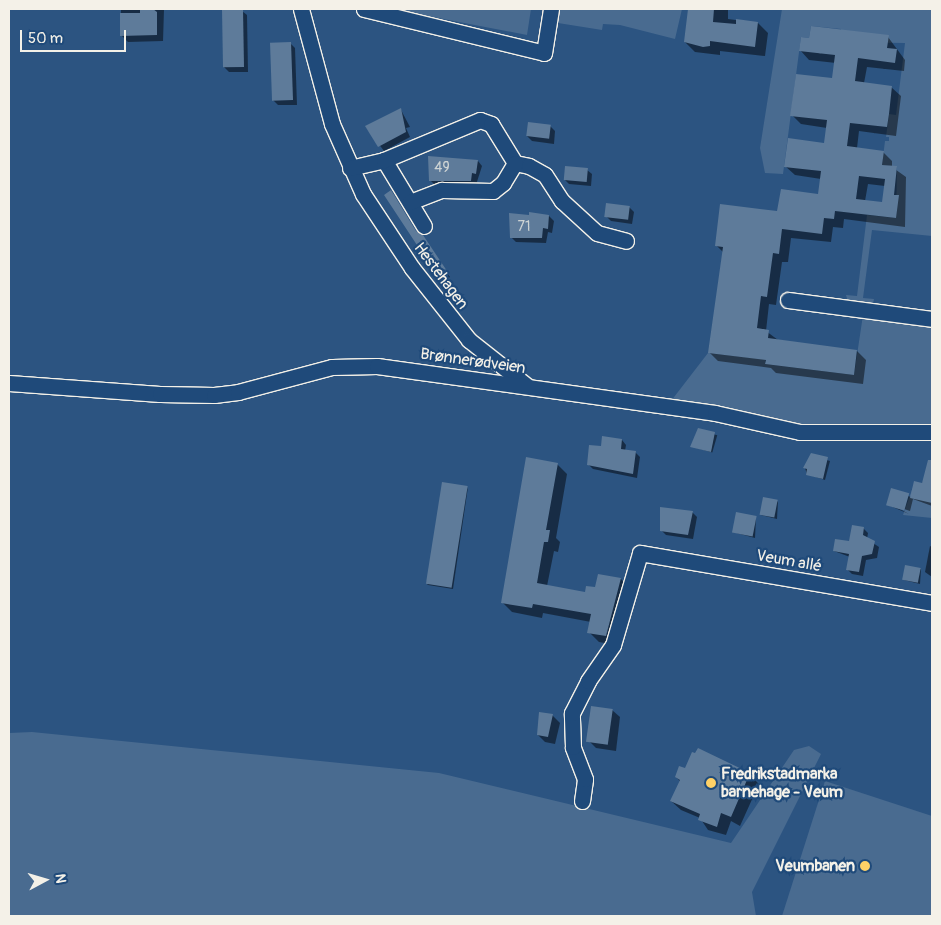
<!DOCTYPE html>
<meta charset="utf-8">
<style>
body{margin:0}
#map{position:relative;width:941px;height:925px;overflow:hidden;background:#2c5481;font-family:Pangolin,sans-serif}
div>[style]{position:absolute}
.green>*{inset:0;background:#496b90}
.shadow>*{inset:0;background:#0007;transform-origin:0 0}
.building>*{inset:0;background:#5e7b9a;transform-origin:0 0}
.roads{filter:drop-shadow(1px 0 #f4f1e8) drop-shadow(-1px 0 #f4f1e8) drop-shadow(0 1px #f4f1e8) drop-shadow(0 -1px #f4f1e8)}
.minor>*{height:15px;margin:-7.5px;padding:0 7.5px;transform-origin:7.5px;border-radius:7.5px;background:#1f4a7a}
.dots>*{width:14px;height:14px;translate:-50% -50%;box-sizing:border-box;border:2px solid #1f4a7a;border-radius:50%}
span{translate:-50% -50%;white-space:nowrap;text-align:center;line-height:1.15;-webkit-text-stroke:4.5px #1f4a7a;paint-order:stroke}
.number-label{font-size:14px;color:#ced4d4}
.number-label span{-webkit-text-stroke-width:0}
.street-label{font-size:16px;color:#f4f1e8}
.poi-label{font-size:16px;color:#f4f1e8;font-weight:700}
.left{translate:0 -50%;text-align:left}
.right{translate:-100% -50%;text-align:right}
.frame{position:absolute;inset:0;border:10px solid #f4f1e8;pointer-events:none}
.north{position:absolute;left:20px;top:855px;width:50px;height:50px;-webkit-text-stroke:4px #1f4a7a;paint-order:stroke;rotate:84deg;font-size:14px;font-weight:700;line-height:20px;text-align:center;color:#f4f1e8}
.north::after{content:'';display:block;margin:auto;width:18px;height:22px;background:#f4f1e8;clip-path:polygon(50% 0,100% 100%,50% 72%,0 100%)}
.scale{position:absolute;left:20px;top:30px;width:106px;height:22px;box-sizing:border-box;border:2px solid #f4f1e8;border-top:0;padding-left:6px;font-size:15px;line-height:18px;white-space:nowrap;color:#f4f1e8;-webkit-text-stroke:4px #1f4a7a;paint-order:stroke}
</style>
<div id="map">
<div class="green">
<i style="clip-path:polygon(391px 9px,531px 9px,527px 35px)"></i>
<i style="clip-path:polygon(554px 9px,682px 9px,675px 39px,620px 25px,603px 24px,602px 30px,558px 23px)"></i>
<i style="clip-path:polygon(782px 9px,932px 9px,932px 236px,872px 230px,863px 298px,874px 299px,873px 304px,848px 302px,846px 295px,857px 296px,867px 215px,896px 218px,897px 167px,882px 165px,885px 141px,889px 141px,889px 137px,886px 137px,889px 114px,896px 115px,905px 43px,840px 42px,841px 29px,811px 26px,809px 38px,801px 37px,783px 174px,765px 173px,760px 148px)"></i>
<i style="clip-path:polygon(863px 315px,932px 324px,932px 424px,819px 430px,739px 410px,671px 401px,708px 353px,753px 358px,766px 356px,765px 364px,854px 375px)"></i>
<i style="clip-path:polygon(913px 487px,932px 503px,932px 518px,903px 515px)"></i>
<i style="clip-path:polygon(32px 732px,439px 773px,731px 843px,794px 750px,809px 746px,821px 754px,752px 892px,756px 916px,9px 916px,9px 733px)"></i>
<i style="clip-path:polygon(825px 781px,932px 816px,932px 916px,782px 916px)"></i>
</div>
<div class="shadow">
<i style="clip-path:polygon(121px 9px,164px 9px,163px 41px,128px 42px,121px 35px)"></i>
<i style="clip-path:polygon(689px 9px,728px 9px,728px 19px,758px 23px,768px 33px,765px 56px,720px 51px,720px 55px,695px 52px,685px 42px)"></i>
<i style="clip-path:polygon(242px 11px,247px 15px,248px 72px,229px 72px,224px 67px)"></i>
<i style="clip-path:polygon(evenodd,888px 37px,905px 60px,904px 71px,867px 67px,864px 83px,891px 87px,901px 96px,896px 136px,859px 131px,857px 148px,883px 152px,892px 161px,892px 167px,906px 177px,905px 227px,844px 219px,843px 228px,833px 227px,831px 242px,791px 238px,788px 262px,782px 262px,776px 305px,769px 304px,766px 331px,778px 340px,857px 351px,866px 360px,863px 384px,776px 373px,771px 368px,718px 361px,709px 352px,723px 252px,716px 245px,778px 212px,819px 195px,821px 179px,795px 175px,785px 166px,825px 144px,827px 128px,801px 124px,792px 115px,833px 80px,836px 63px,809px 60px,800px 50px,888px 37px,868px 184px,885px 186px,883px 204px,865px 201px,868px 184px)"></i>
<i style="clip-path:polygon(291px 44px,295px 48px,297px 105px,278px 105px,273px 100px)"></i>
<i style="clip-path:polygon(401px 110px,410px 127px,406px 128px,410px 137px,384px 151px,366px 127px)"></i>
<i style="clip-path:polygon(550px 126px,555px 131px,554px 144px,532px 141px,527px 136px)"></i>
<i style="clip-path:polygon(478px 161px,482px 166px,476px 185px,435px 185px,430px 180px)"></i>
<i style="clip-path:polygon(587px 170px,592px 174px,591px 186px,569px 184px,564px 179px)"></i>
<i style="clip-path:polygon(629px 207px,634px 212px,632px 224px,611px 221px,606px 216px)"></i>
<i style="clip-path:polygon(549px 216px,554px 221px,552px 233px,548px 232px,546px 243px,516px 242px,511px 237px)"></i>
<i style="clip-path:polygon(417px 233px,425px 239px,450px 277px,442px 282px)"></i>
<i style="left:699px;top:430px;width:19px;height:18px;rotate:16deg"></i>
<i style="clip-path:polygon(622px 440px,626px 445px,625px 451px,635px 452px,640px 457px,637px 478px,593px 469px,588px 464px,602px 448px)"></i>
<i style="clip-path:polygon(811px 455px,830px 461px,825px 480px,807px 474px,805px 468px)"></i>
<i style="clip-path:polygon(557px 464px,567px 474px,556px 538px,560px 542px,558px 552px,554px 551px,547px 586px,586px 593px,596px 589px,599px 575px,621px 579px,631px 589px,616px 645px,599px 642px,589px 632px,591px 622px,543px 613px,542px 618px,512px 612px,502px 602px)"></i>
<i style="clip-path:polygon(925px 479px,932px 481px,932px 506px,913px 499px,910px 511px,892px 505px,909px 514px,888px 505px,892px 490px,911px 497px)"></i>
<i style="clip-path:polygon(468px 487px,453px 589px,428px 585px,426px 583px)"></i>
<i style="clip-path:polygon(778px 501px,777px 519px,761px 515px)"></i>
<i style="clip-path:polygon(692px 512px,697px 517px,693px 539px,666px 535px,662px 531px)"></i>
<i style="clip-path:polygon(756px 517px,755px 538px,733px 532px)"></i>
<i style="clip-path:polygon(863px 528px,868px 533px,867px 539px,879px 547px,877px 558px,866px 560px,863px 576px,852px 574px,847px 569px,850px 557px,834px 551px,850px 543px)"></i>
<i style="clip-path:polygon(930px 546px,932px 547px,932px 577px,925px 572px)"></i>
<i style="clip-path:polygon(921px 569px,920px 584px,904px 580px)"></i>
<i style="clip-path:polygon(612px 710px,620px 717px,616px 751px,596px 748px,589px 741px)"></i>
<i style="clip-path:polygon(552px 715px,560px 723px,555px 744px,545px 742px,538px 735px)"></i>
<i style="clip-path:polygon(749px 774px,759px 784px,740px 826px,731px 821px,726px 835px,708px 830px,700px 818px,681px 810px,671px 801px,681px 782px,676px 777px)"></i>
</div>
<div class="building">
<i style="clip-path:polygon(140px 9px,153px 9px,157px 12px,157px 35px,120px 36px,120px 13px,140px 13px)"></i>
<i style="left:243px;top:9px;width:58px;height:21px;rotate:89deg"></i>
<i style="clip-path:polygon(688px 9px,714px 9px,713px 22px,736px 24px,736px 19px,758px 22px,755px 47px,710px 41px,710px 46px,703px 47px,684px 42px)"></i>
<i style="clip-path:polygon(evenodd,811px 26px,889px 35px,887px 48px,897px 49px,895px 63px,858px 58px,855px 81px,892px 86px,889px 114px,887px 127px,850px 123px,847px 146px,884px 151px,882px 165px,897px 166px,894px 195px,899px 195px,896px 218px,835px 211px,834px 219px,824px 218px,822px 234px,782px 229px,779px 254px,773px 253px,767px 297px,761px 296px,757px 328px,769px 330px,768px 338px,857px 350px,854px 375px,765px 364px,766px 360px,708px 353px,723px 247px,715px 246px,720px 204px,777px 211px,781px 189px,818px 194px,821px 171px,784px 167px,788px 138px,824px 143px,827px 120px,790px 116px,796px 74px,832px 78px,835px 55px,799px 51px,801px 37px,809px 38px,811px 26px,859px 176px,885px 179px,882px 202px,856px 199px,859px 176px)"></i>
<i style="left:291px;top:42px;width:58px;height:21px;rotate:88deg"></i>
<i style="clip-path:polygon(401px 108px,406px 132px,378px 147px,365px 126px)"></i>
<i style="left:528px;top:122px;width:23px;height:14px;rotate:7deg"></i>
<i style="clip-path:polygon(428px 156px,478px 160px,476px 174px,472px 173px,471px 181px,429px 181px)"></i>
<i style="left:565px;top:166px;width:23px;height:14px;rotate:5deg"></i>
<i style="clip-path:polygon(391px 190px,416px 231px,423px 235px,449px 274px,440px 280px,384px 195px)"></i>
<i style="left:606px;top:203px;width:24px;height:14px;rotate:7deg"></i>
<i style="clip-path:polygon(529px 212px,549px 215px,548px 229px,543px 228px,542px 238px,510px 238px,509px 213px,529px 215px)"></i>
<i style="clip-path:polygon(698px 428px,715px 432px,711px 452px,690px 447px)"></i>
<i style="clip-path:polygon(602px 436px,622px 439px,621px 449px,636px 451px,633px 474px,587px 465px,589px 445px,601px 446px)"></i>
<i style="clip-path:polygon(811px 453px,828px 457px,823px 479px,806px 475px,807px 469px,803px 468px)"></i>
<i style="clip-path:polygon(526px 457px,558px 463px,546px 530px,550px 530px,548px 542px,544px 542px,537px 583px,585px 592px,586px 586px,595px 587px,598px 574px,621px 578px,606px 636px,587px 633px,591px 614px,533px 604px,532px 608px,501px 603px)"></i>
<i style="clip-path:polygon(928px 460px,932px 460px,932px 503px,910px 498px,914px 481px,922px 483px)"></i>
<i style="left:442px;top:482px;width:26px;height:103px;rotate:9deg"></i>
<i style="left:891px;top:488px;width:19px;height:18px;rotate:16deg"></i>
<i style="left:763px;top:497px;width:15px;height:18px;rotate:11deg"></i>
<i style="clip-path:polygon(660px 507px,693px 511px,688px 535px,660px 531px)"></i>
<i style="left:736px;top:512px;width:21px;height:21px;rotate:11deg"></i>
<i style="clip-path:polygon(852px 525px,864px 527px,863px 535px,875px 541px,872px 554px,862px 556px,859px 572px,846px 570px,849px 554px,833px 551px,835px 539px,849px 541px)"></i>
<i style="left:905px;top:565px;width:16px;height:15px;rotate:11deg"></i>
<i style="left:591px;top:706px;width:22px;height:36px;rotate:8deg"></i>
<i style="clip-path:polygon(539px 712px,553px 714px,548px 737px,537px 735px)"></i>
<i style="clip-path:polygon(698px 748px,750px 773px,731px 817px,721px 813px,717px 827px,698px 820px,700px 814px,670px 801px,680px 780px,675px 777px,679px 766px,685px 768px,692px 752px,695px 753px)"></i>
</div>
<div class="roads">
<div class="minor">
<i style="left:301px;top:9px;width:119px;rotate:74.9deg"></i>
<i style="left:332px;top:124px;width:77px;rotate:66.1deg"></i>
<i style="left:363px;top:194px;width:89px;rotate:56.5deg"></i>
<i style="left:412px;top:268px;width:92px;rotate:51.6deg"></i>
<i style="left:469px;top:340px;width:73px;rotate:38.3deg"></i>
<i style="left:364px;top:9px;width:185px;rotate:13.7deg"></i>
<i style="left:544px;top:53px;width:45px;rotate:-81deg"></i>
<i style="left:384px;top:160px;width:77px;rotate:58.8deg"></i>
<i style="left:350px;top:168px;width:35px;rotate:-13deg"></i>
<i style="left:384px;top:160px;width:104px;rotate:-22.6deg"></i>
<i style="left:480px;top:120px;width:12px;rotate:20deg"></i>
<i style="left:491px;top:124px;width:46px;rotate:58.4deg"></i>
<i style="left:515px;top:163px;width:14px;rotate:12deg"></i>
<i style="left:529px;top:166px;width:18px;rotate:29deg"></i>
<i style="left:545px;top:175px;width:31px;rotate:57deg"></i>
<i style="left:562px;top:201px;width:47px;rotate:42.4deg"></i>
<i style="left:597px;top:233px;width:30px;rotate:15deg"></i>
<i style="left:410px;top:202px;width:34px;rotate:-21deg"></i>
<i style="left:442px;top:190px;width:51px;rotate:1.1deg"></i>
<i style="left:493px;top:191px;width:13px;rotate:-39deg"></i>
<i style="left:503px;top:183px;width:23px;rotate:-59deg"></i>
<i style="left:788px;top:300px;width:145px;rotate:7.5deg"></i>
<i style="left:9px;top:383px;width:151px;rotate:4.2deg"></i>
<i style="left:160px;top:394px;width:54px;rotate:1.1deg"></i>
<i style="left:214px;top:395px;width:24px;rotate:-7deg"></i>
<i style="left:238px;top:392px;width:97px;rotate:-14.9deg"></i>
<i style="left:332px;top:367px;width:45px;rotate:-1.3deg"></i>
<i style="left:377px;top:366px;width:341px;rotate:7.9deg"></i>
<i style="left:715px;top:413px;width:87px;rotate:12.6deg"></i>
<i style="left:800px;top:432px;width:132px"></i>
<i style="left:582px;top:801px;width:22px;rotate:-82deg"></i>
<i style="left:585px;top:779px;width:34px;rotate:-111deg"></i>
<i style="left:573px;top:747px;width:34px;rotate:-92deg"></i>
<i style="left:572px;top:713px;width:36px;rotate:-63deg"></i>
<i style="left:588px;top:681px;width:44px;rotate:-55.2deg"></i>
<i style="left:613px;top:645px;width:96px;rotate:-73.6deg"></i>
<i style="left:640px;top:553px;width:296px;rotate:9.7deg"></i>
</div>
</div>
<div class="dots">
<i style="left:711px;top:783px;background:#ffd166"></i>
<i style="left:865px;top:866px;background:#ffd166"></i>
</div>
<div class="number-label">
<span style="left:442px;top:168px">49</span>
<span style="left:524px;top:227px">71</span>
</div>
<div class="street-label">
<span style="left:441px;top:276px;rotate:53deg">Hestehagen</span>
<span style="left:473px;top:361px;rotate:8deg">Brønnerødveien</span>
<span style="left:789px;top:561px;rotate:10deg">Veum allé</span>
</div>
<div class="poi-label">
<span class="left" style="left:721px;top:783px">Fredrikstadmarka<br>barnehage - Veum</span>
<span class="right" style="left:855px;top:866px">Veumbanen</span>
</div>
<div class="frame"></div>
<div class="north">N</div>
<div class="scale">50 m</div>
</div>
